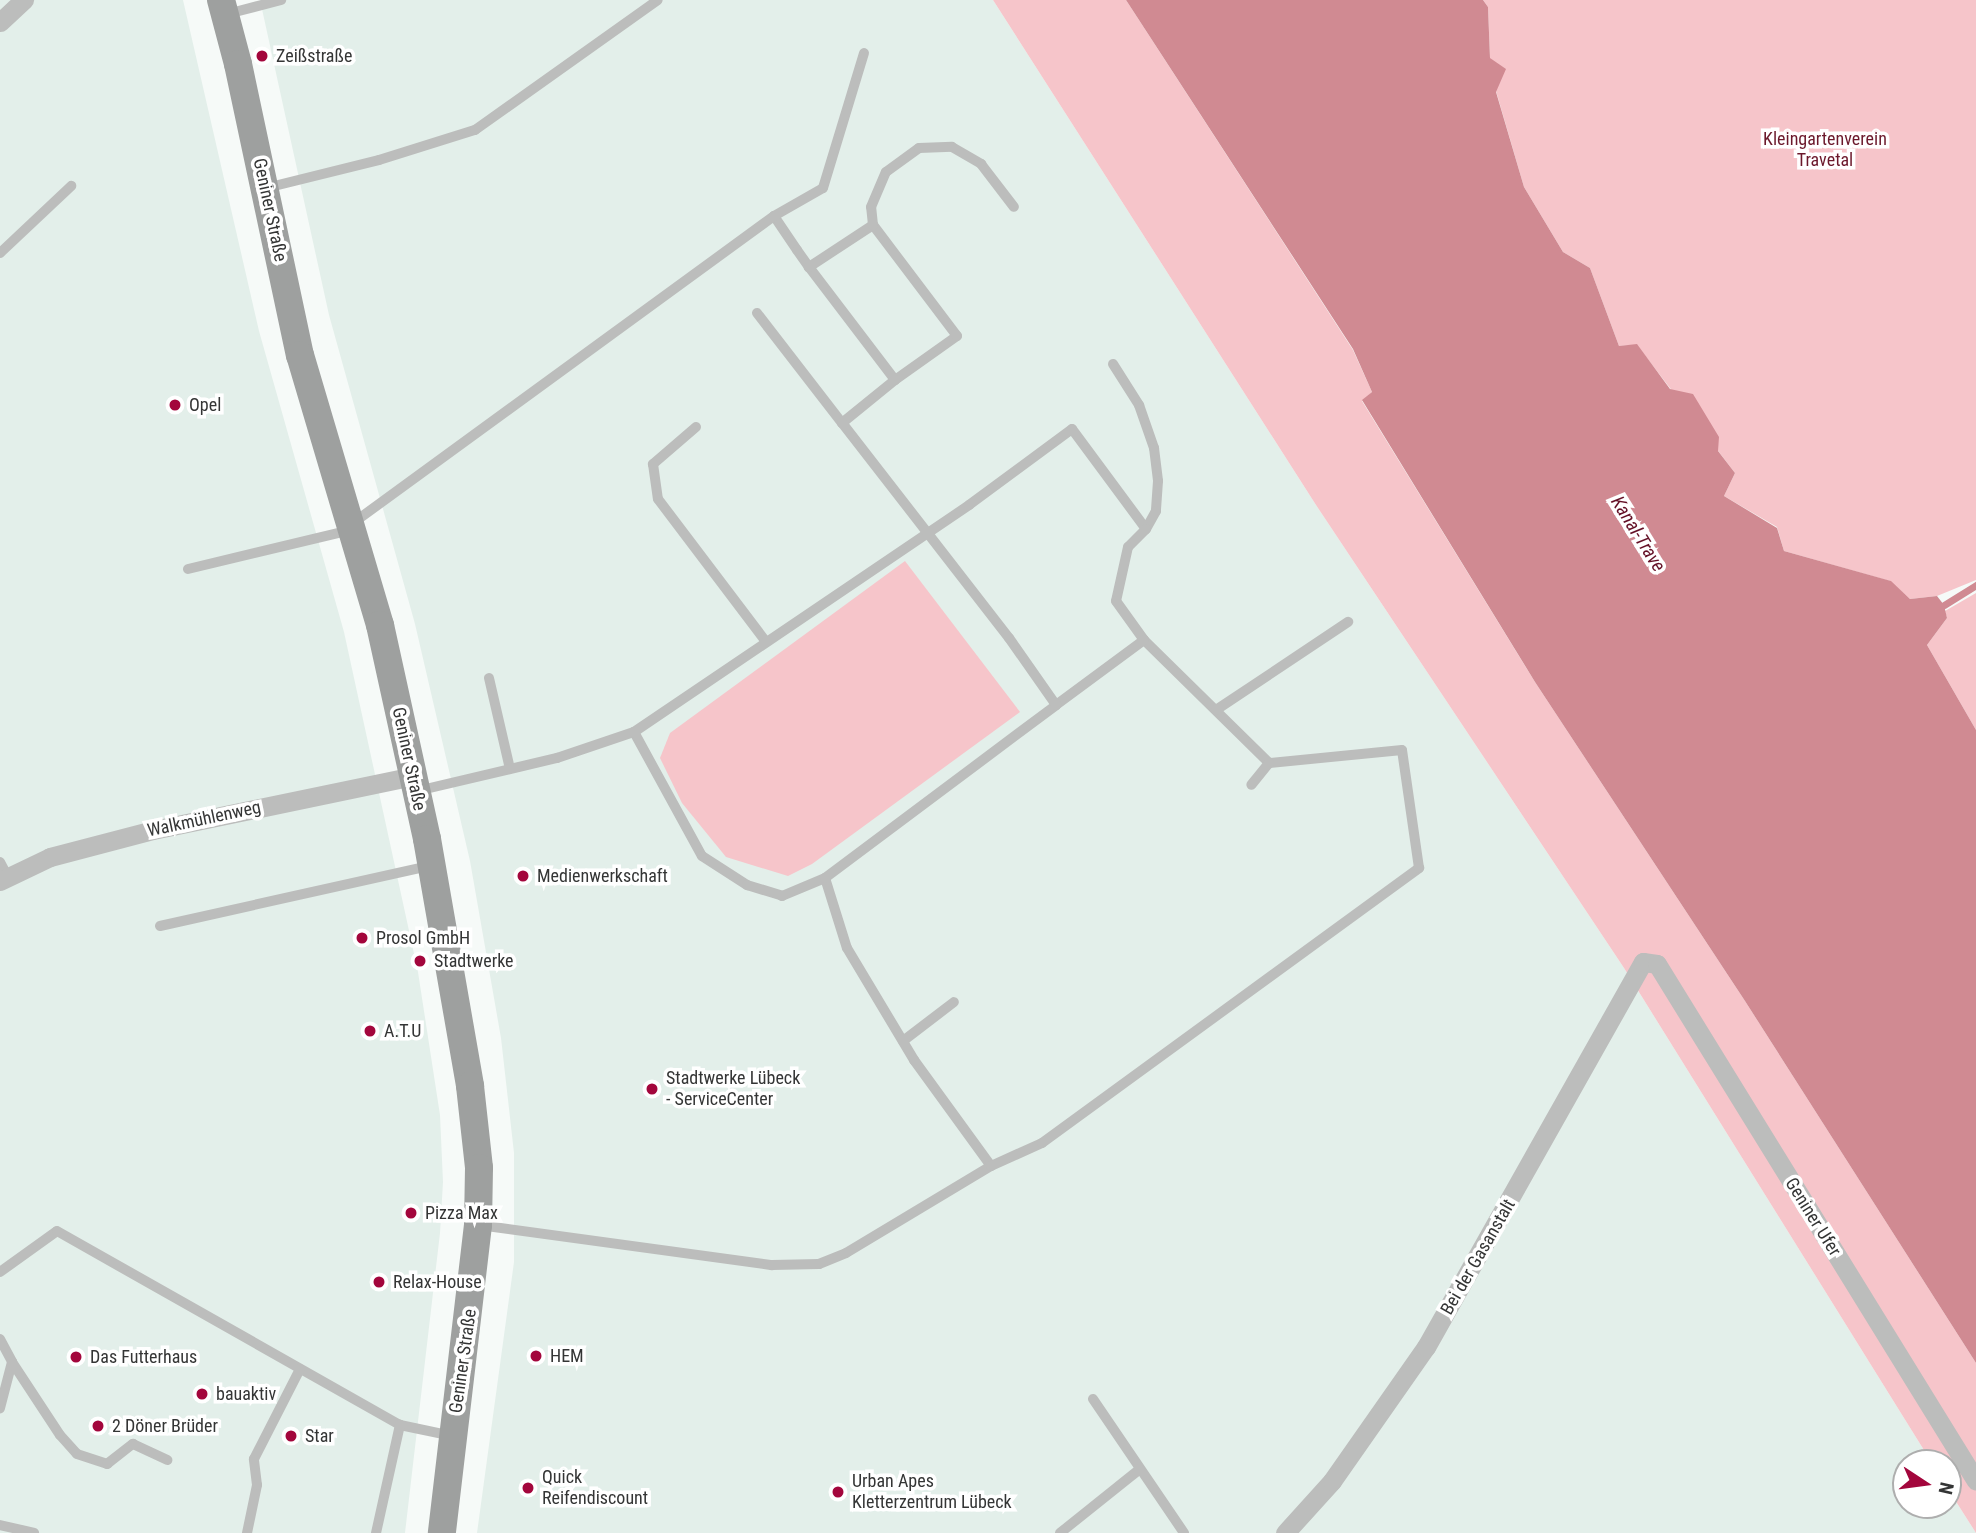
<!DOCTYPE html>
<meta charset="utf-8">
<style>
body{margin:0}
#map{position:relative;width:1976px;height:1533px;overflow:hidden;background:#f6faf8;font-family:"Roboto Condensed",sans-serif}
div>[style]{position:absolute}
.built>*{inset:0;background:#e3efea}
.green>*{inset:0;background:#f6c5ca}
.water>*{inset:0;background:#d08a92}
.stream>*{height:7px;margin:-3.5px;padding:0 3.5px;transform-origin:3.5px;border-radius:3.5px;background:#d08a92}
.lane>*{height:10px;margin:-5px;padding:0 5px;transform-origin:5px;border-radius:5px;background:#bcbdbc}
.street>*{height:19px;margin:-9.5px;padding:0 9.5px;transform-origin:9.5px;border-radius:9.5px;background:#bcbdbc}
.secondary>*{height:28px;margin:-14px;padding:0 14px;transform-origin:14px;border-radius:14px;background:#9ea09f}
.dots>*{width:19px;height:19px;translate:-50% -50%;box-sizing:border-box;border:4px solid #fff;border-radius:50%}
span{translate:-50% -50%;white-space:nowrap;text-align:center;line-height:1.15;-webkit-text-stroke:7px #fff;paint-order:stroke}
.poi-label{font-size:18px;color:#343535}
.left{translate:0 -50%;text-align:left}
.park-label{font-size:18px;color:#6b182b}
.street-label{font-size:18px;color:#343535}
.water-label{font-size:19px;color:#641026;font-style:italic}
.north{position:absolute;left:1892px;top:1449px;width:70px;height:70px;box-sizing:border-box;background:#fff;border:2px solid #aeaeae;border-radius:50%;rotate:103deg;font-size:19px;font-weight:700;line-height:28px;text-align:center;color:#343535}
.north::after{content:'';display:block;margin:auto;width:24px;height:32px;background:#a3063c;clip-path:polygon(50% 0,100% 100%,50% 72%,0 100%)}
</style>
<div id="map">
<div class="built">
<i style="clip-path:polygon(0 0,183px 0,259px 331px,344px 632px,418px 972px,440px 1115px,443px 1182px,440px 1233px,405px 1533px,0 1533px)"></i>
<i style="clip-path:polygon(260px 0,993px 0,1316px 505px,1624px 968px,1932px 1463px,1906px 1463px,1906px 1505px,1948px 1505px,1948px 1489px,1976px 1533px,477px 1533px,514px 1262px,514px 1153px,501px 1038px,470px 861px,415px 624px,329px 315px)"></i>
</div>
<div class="green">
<i style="clip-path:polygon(993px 0,1126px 0,1353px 350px,1372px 392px,1362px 401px,1535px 682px,1745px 1001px,1976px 1363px,1976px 1533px,1948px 1489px,1948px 1463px,1932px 1463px,1624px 968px,1316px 505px)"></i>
<i style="clip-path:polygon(1483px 0,1976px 0,1976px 580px,1937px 596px,1910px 599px,1890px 581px,1784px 551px,1777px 527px,1724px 496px,1735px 473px,1637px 345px,1619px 346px,1590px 268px,1563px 252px,1524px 187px,1496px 91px,1490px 58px,1488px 7px)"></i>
<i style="clip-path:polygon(905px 561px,1020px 712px,812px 864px,788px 876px,726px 857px,682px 803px,660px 758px,670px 733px)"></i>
<i style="clip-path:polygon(1976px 593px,1976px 730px,1927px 645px,1947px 618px,1945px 611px)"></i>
</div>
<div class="water">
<i style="clip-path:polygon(1126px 0,1483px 0,1488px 7px,1490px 58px,1506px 69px,1496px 92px,1524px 187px,1563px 252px,1590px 268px,1619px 346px,1637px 344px,1670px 389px,1693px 394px,1719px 437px,1718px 451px,1735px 473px,1724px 496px,1777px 528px,1784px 551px,1891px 581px,1910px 599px,1937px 596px,1944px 605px,1947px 618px,1927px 645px,1976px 730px,1976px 1363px,1745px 1001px,1535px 682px,1362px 400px,1372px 392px,1353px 349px)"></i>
</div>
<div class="stream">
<i style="left:1944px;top:605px;width:38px;rotate:-32deg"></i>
</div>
<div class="lane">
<i style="left:227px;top:14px;width:56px;rotate:-14.5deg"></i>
<i style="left:266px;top:188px;width:116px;rotate:-13.9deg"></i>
<i style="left:379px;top:160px;width:101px;rotate:-17.4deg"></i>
<i style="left:475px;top:130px;width:224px;rotate:-35.4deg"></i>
<i style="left:774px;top:216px;width:41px;rotate:55.9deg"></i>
<i style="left:797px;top:250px;width:21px;rotate:55deg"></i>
<i style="left:809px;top:267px;width:142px;rotate:52.7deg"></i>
<i style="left:895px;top:380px;width:76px;rotate:-35.4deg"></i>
<i style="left:957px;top:336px;width:139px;rotate:-127.1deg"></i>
<i style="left:873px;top:225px;width:77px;rotate:146.7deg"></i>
<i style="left:873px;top:225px;width:18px;rotate:-96deg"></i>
<i style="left:871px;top:207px;width:38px;rotate:-67deg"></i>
<i style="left:886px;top:172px;width:41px;rotate:-36deg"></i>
<i style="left:919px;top:148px;width:33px;rotate:-2deg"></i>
<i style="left:952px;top:147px;width:34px;rotate:30deg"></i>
<i style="left:981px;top:164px;width:54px;rotate:52.5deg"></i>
<i style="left:0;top:253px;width:98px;rotate:-43.3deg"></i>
<i style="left:757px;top:313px;width:139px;rotate:52.3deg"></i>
<i style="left:842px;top:423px;width:68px;rotate:-39.1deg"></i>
<i style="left:1113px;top:364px;width:49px;rotate:57.6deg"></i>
<i style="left:1139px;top:405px;width:46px;rotate:70.8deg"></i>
<i style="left:1154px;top:448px;width:33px;rotate:83deg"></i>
<i style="left:1158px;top:481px;width:30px;rotate:94deg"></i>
<i style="left:1156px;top:511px;width:21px;rotate:119deg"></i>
<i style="left:696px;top:427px;width:57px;rotate:139.3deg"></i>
<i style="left:653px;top:464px;width:35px;rotate:82deg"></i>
<i style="left:658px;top:499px;width:179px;rotate:52.9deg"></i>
<i style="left:353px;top:523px;width:521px;rotate:-36.1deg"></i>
<i style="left:774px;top:216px;width:56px;rotate:-29.7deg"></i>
<i style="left:823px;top:188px;width:141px;rotate:-73.1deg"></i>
<i style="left:188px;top:569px;width:168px;rotate:-13.5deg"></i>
<i style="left:1144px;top:640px;width:175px;rotate:44.5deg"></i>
<i style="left:489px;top:678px;width:93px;rotate:77deg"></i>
<i style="left:1216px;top:710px;width:159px;rotate:-33.7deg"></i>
<i style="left:634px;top:732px;width:141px;rotate:61.3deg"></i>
<i style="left:702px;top:856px;width:54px;rotate:32.8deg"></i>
<i style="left:747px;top:885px;width:37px;rotate:17deg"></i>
<i style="left:782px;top:896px;width:47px;rotate:-22.7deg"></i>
<i style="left:825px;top:878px;width:73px;rotate:72.6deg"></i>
<i style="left:847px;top:948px;width:131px;rotate:59.1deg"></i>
<i style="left:914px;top:1060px;width:131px;rotate:54deg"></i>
<i style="left:417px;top:791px;width:144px;rotate:-13.3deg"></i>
<i style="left:557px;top:758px;width:81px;rotate:-18.7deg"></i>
<i style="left:634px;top:732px;width:405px;rotate:-34.1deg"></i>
<i style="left:969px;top:505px;width:128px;rotate:-36.4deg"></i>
<i style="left:1072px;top:429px;width:124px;rotate:53.5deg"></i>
<i style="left:1146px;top:529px;width:25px;rotate:135deg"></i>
<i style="left:1128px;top:547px;width:55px;rotate:102.5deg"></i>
<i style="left:1116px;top:601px;width:48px;rotate:54.3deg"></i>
<i style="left:1144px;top:640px;width:109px;rotate:143.5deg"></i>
<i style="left:0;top:862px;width:17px;rotate:62deg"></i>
<i style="left:825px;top:878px;width:289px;rotate:-36.8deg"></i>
<i style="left:1056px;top:705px;width:82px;rotate:-125deg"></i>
<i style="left:1009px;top:638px;width:272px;rotate:-127.8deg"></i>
<i style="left:160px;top:926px;width:275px;rotate:-12.6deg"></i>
<i style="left:903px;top:1041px;width:64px;rotate:-37.4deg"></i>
<i style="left:479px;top:1225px;width:296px;rotate:7.8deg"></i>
<i style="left:772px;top:1265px;width:47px;rotate:-1.2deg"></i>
<i style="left:819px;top:1264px;width:29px;rotate:-22deg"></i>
<i style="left:846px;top:1253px;width:169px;rotate:-31deg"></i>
<i style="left:991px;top:1166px;width:56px;rotate:-24.3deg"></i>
<i style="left:1042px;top:1143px;width:467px;rotate:-36.1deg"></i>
<i style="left:1419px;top:868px;width:119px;rotate:-98.2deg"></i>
<i style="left:1402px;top:750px;width:134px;rotate:174.4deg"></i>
<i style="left:1269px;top:763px;width:28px;rotate:129deg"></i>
<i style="left:0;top:1272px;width:70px;rotate:-35.7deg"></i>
<i style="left:57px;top:1231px;width:394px;rotate:29.5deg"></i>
<i style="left:400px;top:1425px;width:53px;rotate:11.9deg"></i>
<i style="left:0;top:1339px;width:26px;rotate:62deg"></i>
<i style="left:12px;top:1362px;width:48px;rotate:104.6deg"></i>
<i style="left:12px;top:1362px;width:87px;rotate:56.7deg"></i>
<i style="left:60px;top:1435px;width:25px;rotate:48deg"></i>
<i style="left:77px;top:1454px;width:32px;rotate:18deg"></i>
<i style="left:107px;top:1464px;width:33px;rotate:-38deg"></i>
<i style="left:133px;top:1444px;width:38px;rotate:25deg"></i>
<i style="left:1093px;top:1399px;width:162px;rotate:55.8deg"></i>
<i style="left:0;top:1525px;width:35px;rotate:13deg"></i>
<i style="left:247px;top:1533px;width:49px;rotate:-78.2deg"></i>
<i style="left:257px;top:1485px;width:26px;rotate:-97deg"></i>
<i style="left:254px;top:1459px;width:101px;rotate:-62.9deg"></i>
<i style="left:376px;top:1533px;width:111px;rotate:-77.5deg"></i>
<i style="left:1060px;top:1533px;width:102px;rotate:-38.7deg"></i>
</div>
<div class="street">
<i style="left:0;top:22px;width:33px;rotate:-43deg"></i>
<i style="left:0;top:881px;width:55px;rotate:-25.6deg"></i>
<i style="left:50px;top:857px;width:106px;rotate:-14.7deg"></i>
<i style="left:153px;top:830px;width:266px;rotate:-11.7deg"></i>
<i style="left:1285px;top:1533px;width:70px;rotate:-47.9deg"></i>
<i style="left:1332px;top:1481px;width:164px;rotate:-55deg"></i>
<i style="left:1426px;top:1347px;width:442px;rotate:-60.6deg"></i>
<i style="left:1643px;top:962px;width:14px;rotate:8deg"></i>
<i style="left:1657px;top:964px;width:607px;rotate:58.32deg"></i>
</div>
<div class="secondary">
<i style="left:221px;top:0;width:66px;rotate:75.1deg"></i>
<i style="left:238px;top:64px;width:298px;rotate:78deg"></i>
<i style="left:300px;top:355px;width:282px;rotate:73.5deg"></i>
<i style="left:380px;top:625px;width:219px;rotate:77.6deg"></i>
<i style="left:427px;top:839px;width:251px;rotate:80.1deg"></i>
<i style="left:470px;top:1086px;width:82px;rotate:83.7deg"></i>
<i style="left:479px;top:1168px;width:57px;rotate:91deg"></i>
<i style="left:478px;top:1225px;width:310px;rotate:96.7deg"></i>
</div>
<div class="dots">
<i style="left:262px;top:56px;background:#a3063c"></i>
<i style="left:175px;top:405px;background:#a3063c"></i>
<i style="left:523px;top:876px;background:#a3063c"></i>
<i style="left:362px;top:938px;background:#a3063c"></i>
<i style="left:420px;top:961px;background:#a3063c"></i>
<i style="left:370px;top:1031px;background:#a3063c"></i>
<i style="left:652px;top:1089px;background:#a3063c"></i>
<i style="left:411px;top:1213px;background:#a3063c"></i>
<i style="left:379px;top:1282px;background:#a3063c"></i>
<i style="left:536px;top:1356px;background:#a3063c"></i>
<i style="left:76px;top:1357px;background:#a3063c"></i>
<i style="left:202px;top:1394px;background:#a3063c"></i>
<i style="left:98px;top:1426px;background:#a3063c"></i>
<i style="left:291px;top:1436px;background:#a3063c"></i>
<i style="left:528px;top:1488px;background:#a3063c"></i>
<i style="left:838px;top:1492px;background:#a3063c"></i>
</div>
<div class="poi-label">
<span class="left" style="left:276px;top:56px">Zeißstraße</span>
<span class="left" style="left:189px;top:405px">Opel</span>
<span class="left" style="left:537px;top:876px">Medienwerkschaft</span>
<span class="left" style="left:376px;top:938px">Prosol GmbH</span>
<span class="left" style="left:434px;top:961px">Stadtwerke</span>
<span class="left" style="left:384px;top:1031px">A.T.U</span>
<span class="left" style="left:666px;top:1089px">Stadtwerke Lübeck<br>- ServiceCenter</span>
<span class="left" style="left:425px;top:1213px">Pizza Max</span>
<span class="left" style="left:393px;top:1282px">Relax-House</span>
<span class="left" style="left:550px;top:1356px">HEM</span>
<span class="left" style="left:90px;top:1357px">Das Futterhaus</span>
<span class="left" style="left:216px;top:1394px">bauaktiv</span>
<span class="left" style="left:112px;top:1426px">2 Döner Brüder</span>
<span class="left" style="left:305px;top:1436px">Star</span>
<span class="left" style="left:542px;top:1488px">Quick<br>Reifendiscount</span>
<span class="left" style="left:852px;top:1492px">Urban Apes<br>Kletterzentrum Lübeck</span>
</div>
<div class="park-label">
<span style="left:1825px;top:150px">Kleingartenverein<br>Travetal</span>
</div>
<div class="street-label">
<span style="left:270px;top:210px;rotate:78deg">Geniner Straße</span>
<span style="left:409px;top:759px;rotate:78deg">Geniner Straße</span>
<span style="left:204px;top:819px;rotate:-12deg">Walkmühlenweg</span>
<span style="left:1813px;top:1217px;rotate:58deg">Geniner Ufer</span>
<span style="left:1478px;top:1257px;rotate:-60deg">Bei der Gasanstalt</span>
<span style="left:463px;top:1361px;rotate:-82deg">Geniner Straße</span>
</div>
<div class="water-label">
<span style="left:1638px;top:534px;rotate:58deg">Kanal-Trave</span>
</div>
<div class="north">N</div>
</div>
